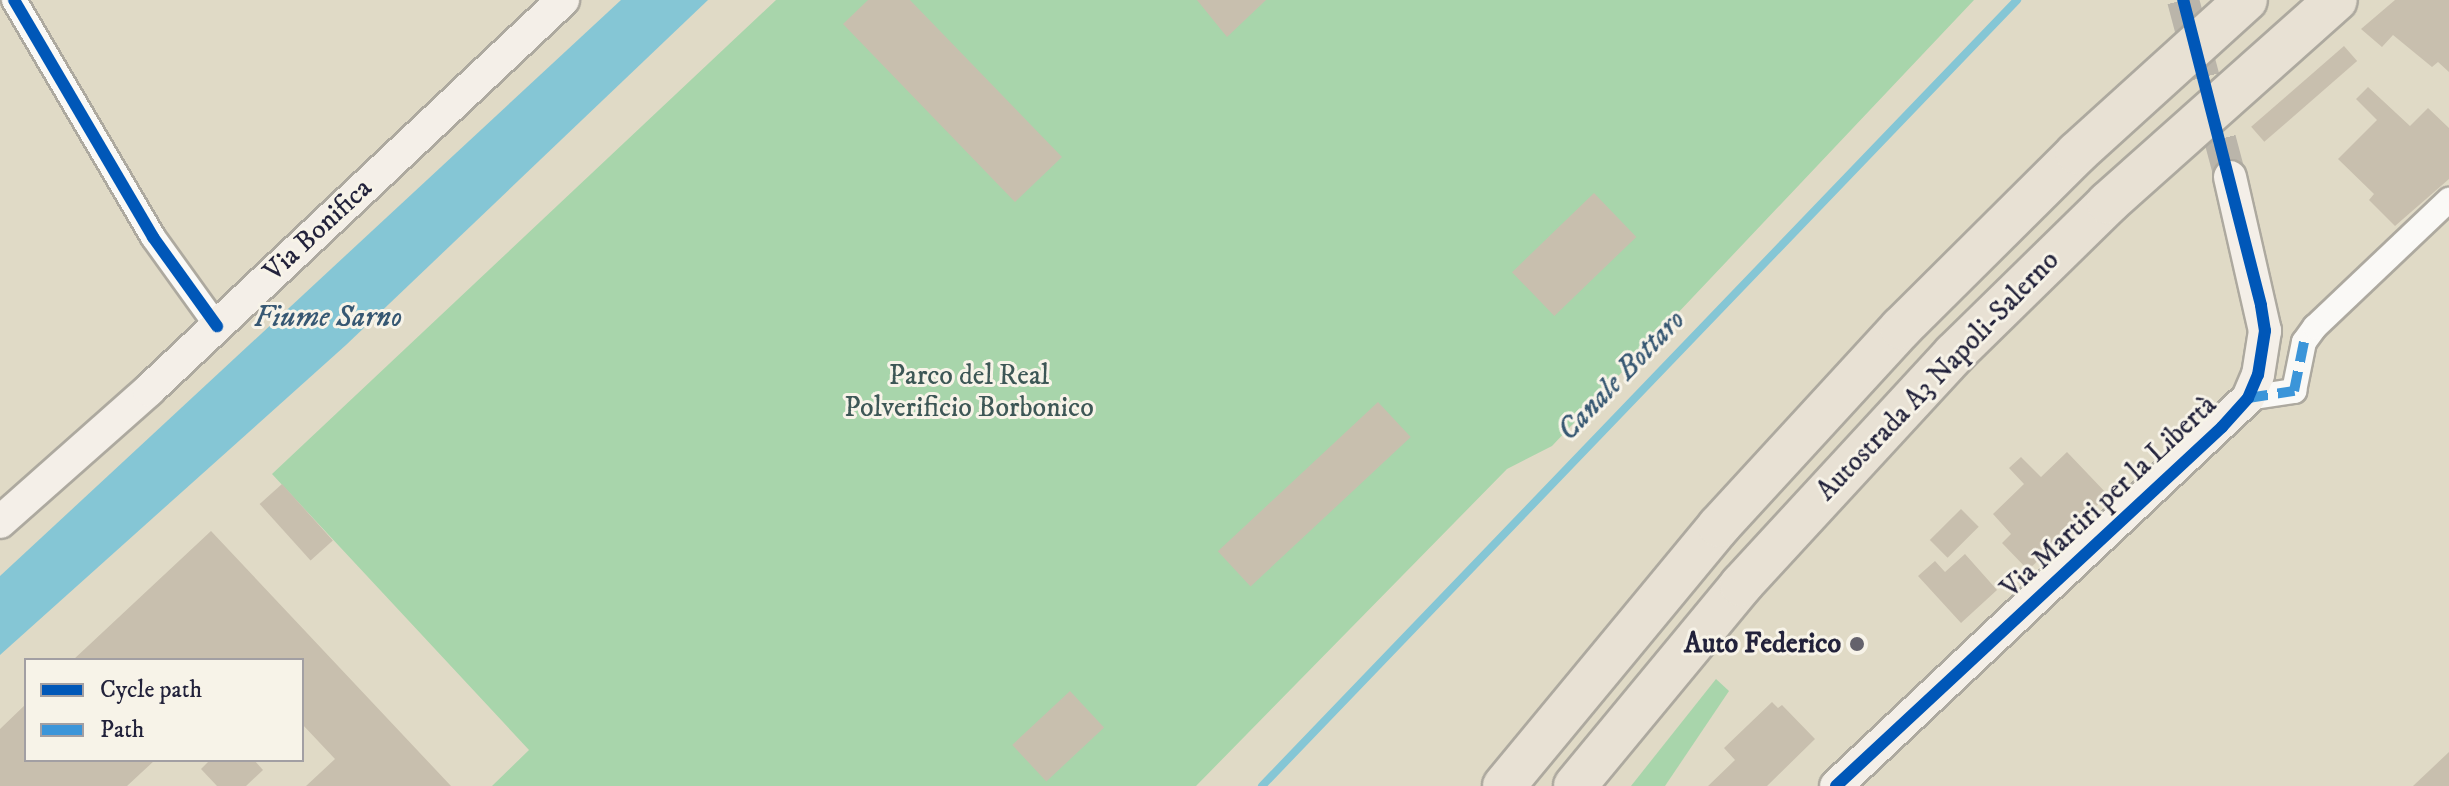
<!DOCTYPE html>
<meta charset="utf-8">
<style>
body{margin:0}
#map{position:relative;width:2449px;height:786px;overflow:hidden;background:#e0dac6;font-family:"IM FELL DW Pica",serif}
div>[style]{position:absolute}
.green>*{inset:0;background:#a8d5ab}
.water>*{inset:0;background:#85c6d5}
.stream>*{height:8px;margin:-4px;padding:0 4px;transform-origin:4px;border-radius:4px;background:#85c6d5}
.building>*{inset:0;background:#c8bfae;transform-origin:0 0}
.secondary-tunnel>*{height:32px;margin-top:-16px;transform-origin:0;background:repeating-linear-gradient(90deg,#bab5aa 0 32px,transparent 0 48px)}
.roads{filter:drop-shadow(2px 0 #ada99f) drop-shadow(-2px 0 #ada99f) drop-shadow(0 2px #ada99f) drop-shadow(0 -2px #ada99f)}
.street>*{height:24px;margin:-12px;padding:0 12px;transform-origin:12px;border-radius:12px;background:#faf9f6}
.secondary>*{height:32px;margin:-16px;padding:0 16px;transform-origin:16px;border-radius:16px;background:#f4efe8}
.highway>*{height:42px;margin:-21px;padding:0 21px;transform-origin:21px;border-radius:21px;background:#e8e1d4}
.quiet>*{height:10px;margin-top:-5px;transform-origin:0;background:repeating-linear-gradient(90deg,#3b95d9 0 20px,transparent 0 30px)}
.cycleway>*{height:12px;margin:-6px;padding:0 6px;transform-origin:6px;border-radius:6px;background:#0057b8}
.dots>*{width:22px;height:22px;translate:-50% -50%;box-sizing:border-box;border:4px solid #f7f3e8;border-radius:50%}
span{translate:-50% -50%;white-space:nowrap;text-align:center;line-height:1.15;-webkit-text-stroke:6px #f7f3e8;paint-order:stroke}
.street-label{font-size:28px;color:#22223b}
.park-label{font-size:28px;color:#3d5756}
.poi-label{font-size:28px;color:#22223b;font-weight:700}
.right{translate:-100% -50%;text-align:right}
.water-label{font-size:30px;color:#375873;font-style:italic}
.legend{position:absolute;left:24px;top:658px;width:280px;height:104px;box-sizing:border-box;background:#f7f3e8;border:2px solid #a29fa3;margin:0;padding:10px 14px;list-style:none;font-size:24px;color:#22223b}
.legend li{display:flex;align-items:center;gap:16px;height:40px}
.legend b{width:40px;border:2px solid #a29fa3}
</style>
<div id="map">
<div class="green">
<i style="clip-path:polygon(776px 0,1974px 0,1552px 446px,1507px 469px,1196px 786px,492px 786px,529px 750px,272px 474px)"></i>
<i style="clip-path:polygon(1716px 679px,1729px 691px,1665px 786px,1631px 786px)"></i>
</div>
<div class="water">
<i style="clip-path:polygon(621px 0,708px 0,346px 345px,0 655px,0 576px)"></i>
</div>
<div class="stream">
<i style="left:1262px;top:786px;width:1090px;rotate:-46.15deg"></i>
</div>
<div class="building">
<i style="clip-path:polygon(868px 0,910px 0,1062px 157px,1015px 202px,843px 24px)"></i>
<i style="clip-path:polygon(1197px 0,1266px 0,1227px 37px)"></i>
<i style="clip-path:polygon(2395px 0,2449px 0,2449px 72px,2438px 62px,2432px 67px,2393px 35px,2382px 47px,2361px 29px)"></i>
<i style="left:2344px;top:46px;width:20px;height:123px;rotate:49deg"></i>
<i style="clip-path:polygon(2368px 87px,2410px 126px,2428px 108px,2449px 128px,2449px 179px,2395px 226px,2369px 200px,2374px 194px,2338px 159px,2377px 120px,2356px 99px)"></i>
<i style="left:1594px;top:193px;width:61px;height:114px;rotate:46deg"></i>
<i style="left:1378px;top:402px;width:48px;height:219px;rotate:47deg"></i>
<i style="clip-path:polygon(2067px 452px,2108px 495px,2028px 570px,2002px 543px,2011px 534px,1993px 514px,2024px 484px,2009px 468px,2021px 457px,2041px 477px)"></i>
<i style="left:282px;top:484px;width:76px;height:30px;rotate:48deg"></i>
<i style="left:1961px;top:509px;width:25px;height:44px;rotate:45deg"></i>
<i style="clip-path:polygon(211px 531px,451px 786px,306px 786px,335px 759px,302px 724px,302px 660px,73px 660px)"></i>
<i style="clip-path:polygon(1965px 554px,1997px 590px,1961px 623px,1918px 576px,1935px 561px,1945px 572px)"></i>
<i style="left:1070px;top:691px;width:50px;height:79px;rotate:47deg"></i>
<i style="clip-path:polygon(1772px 702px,1778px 708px,1782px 705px,1815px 739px,1767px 786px,1708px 786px,1735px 760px,1724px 748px)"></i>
<i style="clip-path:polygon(26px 704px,26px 760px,155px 760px,127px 786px,0 786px,0 729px)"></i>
<i style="clip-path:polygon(2449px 752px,2449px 786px,2413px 786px)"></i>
<i style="clip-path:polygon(210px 760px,254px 760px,263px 770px,246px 786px,217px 786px,201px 769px)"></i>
</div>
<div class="secondary-tunnel">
<i style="left:2183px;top:0;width:183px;rotate:75.1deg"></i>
</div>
<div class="roads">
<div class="street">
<i style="left:14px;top:0;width:275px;rotate:59.6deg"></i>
<i style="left:153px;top:237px;width:110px;rotate:54.3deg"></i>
<i style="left:2248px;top:398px;width:47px;rotate:-8.7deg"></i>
<i style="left:2294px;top:391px;width:50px;rotate:-78.5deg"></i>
<i style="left:2304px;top:342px;width:19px;rotate:-54deg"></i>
<i style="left:2315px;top:327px;width:185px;rotate:-43.5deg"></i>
</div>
<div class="secondary">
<i style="left:0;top:522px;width:199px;rotate:-41.5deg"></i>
<i style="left:149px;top:390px;width:569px;rotate:-43.29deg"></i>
<i style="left:1836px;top:786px;width:566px;rotate:-43.28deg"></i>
<i style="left:2248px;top:398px;width:25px;rotate:-67deg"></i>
<i style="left:2258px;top:375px;width:45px;rotate:-81deg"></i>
<i style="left:2265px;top:331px;width:158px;rotate:-102.8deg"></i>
</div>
<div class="highway">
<i style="left:1504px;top:786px;width:337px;rotate:-50.4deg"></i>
<i style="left:1719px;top:526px;width:269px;rotate:-47.4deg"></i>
<i style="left:1901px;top:328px;width:248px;rotate:-44.8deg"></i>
<i style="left:2077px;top:153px;width:228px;rotate:-42.2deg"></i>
<i style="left:1575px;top:786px;width:261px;rotate:-50.4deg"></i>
<i style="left:1741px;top:585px;width:314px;rotate:-47.3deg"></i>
<i style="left:1954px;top:354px;width:216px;rotate:-44.4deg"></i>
<i style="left:2108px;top:203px;width:305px;rotate:-41.7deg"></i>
</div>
</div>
<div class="quiet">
<i style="left:2248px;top:398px;width:47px;rotate:-8.7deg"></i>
<i style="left:2294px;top:391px;width:50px;rotate:-78.5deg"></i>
</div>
<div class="cycleway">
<i style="left:14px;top:0;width:275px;rotate:59.6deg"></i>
<i style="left:153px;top:237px;width:110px;rotate:54.3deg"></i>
<i style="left:1836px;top:786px;width:527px;rotate:-42.92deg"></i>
<i style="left:2222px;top:427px;width:39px;rotate:-48deg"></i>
<i style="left:2248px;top:398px;width:25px;rotate:-67deg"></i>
<i style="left:2258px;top:375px;width:45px;rotate:-81deg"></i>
<i style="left:2265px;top:331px;width:26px;rotate:-99deg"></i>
<i style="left:2261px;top:305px;width:315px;rotate:-104.3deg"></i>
</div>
<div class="dots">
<i style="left:1857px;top:644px;background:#64626c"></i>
</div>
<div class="street-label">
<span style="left:318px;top:230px;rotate:-43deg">Via Bonifica</span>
<span style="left:1938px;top:376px;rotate:-46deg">Autostrada A3 Napoli-Salerno</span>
<span style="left:2109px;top:497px;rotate:-43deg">Via Martiri per la Libertà</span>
</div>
<div class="park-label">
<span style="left:969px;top:392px">Parco del Real<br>Polverificio Borbonico</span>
</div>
<div class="poi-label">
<span class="right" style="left:1841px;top:644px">Auto Federico</span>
</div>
<div class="water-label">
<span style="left:328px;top:318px">Fiume Sarno</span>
<span style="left:1622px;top:376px;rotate:-46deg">Canale Bottaro</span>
</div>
<ul class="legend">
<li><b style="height:10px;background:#0057b8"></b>Cycle path</li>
<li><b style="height:10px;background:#3b95d9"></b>Path</li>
</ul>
</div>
